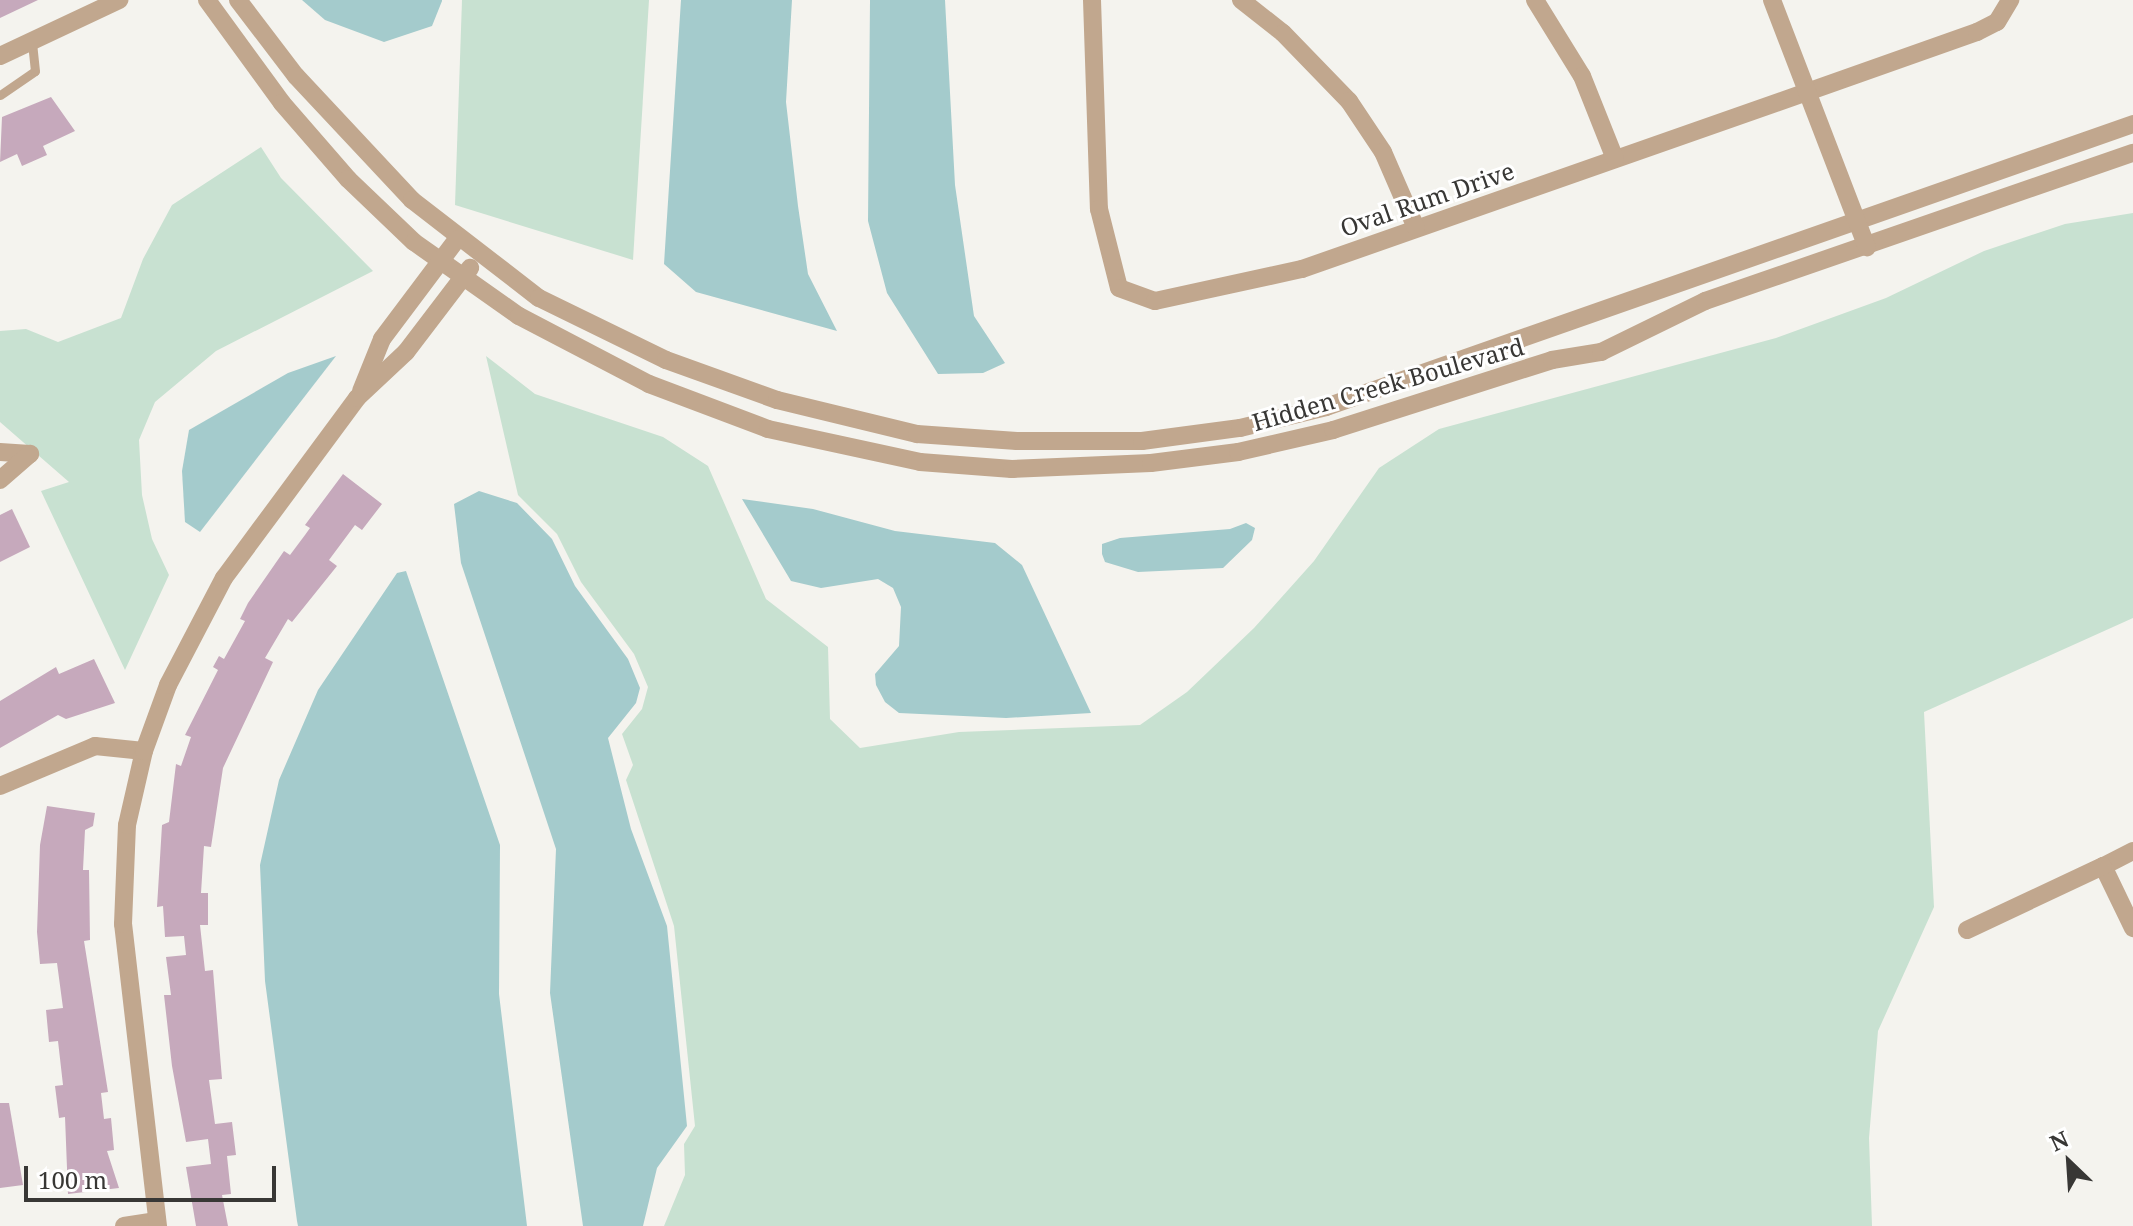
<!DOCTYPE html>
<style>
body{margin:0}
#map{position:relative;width:2133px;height:1226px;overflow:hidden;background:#f4f3ee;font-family:"Noto Serif",serif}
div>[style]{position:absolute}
.green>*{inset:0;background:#c8e1d1}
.water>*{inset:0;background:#a4cbcc}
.building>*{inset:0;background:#c6a9bc}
.lane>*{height:9px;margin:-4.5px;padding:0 4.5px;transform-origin:4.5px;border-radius:4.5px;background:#c1a78e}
.street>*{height:18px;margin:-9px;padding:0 9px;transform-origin:9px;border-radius:9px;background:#c1a78e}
span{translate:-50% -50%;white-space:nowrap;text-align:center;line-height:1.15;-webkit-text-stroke:6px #fff;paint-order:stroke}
.street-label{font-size:24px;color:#383735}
.north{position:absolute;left:2029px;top:1122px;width:80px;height:80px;-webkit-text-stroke:6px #fff;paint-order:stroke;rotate:335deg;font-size:22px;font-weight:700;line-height:32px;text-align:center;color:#383735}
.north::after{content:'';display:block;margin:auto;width:28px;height:36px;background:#383735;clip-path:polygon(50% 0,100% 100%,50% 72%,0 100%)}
.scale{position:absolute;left:24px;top:1166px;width:252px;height:36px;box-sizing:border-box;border:4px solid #383735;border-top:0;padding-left:10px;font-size:24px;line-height:28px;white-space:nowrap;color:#383735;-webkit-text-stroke:6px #fff;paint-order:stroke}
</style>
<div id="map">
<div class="green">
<i style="clip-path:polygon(462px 0,649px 0,633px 260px,455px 205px)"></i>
<i style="clip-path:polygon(261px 147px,281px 178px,373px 271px,216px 351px,155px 402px,139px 440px,142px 495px,152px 539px,169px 575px,125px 670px,41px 491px,69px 482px,0 422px,0 331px,26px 329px,58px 342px,121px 318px,143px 259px,172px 205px)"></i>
<i style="clip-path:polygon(2133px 213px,2133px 618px,1924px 712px,1934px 907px,1878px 1031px,1869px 1138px,1872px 1226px,664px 1226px,685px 1175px,684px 1144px,695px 1126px,674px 926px,626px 780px,633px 765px,622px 734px,642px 709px,648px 687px,634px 654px,581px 582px,557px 534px,518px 495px,486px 356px,535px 394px,663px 437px,708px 466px,766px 599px,828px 647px,830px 719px,860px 748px,959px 732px,1140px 725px,1187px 692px,1254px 628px,1314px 561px,1379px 468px,1439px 429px,1776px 338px,1886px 298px,1984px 251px,2065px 224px)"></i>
</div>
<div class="water">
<i style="clip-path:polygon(302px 0,442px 0,442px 1px,432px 26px,384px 42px,325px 20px)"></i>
<i style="clip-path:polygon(681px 0,792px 0,786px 102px,798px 206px,808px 274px,837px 331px,696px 292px,664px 264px)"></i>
<i style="clip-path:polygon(870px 0,945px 0,955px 185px,974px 316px,1005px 363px,983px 373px,938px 374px,887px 293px,868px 221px)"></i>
<i style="clip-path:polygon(336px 356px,200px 532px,185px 522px,182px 471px,189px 430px,288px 373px)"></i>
<i style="clip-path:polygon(479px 491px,517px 503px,552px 539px,575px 586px,628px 659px,640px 688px,636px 703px,608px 738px,631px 829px,667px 926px,687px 1126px,657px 1168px,643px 1226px,583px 1226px,550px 993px,556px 849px,461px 563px,454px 504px)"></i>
<i style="clip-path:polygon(742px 499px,813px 509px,895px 531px,995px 543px,1022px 565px,1091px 713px,1006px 718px,899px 713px,885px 702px,876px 685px,875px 674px,899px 646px,901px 607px,893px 588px,878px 579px,821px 588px,791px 581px)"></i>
<i style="clip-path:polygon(1246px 523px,1255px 528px,1252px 540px,1223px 568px,1138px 572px,1105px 562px,1102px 554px,1102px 544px,1120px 538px,1230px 529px)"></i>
<i style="clip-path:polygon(406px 571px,500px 845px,499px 994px,527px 1226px,298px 1226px,297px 1221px,265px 981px,260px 865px,279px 780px,318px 690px,397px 573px)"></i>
</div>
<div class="building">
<i style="clip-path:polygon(0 0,38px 0,0 18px)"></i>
<i style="clip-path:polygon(51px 97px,75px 131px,43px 146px,47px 155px,22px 166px,17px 154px,0 162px,2px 117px)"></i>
<i style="clip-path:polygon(343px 474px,382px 504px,362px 530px,355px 525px,329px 560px,337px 566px,292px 622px,288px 619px,265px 658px,273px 662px,223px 768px,211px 847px,204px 846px,201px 893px,208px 893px,208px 925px,200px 925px,205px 971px,213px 970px,222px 1079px,209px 1080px,215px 1124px,232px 1122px,236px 1155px,227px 1156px,231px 1194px,222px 1195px,228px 1226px,196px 1226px,186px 1167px,211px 1164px,208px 1139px,186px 1142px,172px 1066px,164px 995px,171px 995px,166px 957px,186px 955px,184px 936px,165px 937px,163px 906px,157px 907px,162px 825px,169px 822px,176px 764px,181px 766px,191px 737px,185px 735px,218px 670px,213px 667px,219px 656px,224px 659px,245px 621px,240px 619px,248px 603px,284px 551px,290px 555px,305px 535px,310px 528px,305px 525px)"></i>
<i style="clip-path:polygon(12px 509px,30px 547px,0 562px,0 515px)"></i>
<i style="clip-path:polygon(94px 659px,115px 703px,66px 719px,58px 715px,0 748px,0 701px,56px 667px,59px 674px)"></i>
<i style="clip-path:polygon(47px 806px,95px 813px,93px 826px,85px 830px,83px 870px,89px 870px,90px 940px,84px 941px,108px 1092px,101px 1093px,104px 1119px,111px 1118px,114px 1150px,107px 1151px,119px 1188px,68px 1194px,65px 1117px,59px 1118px,55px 1086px,63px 1085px,58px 1041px,49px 1042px,46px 1010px,63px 1008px,57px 963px,40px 964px,37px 932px,40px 845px)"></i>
<i style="clip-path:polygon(0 1103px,9px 1103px,23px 1185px,0 1188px)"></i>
</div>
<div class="lane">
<i style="left:0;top:95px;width:42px;rotate:-34.4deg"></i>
<i style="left:35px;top:71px;width:29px;rotate:-96deg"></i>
</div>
<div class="street">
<i style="left:207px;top:0;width:127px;rotate:53.9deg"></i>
<i style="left:282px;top:103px;width:101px;rotate:49deg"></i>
<i style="left:348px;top:179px;width:91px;rotate:43.7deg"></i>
<i style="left:414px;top:242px;width:128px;rotate:35.2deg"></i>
<i style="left:519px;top:316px;width:147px;rotate:27.6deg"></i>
<i style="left:649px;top:384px;width:127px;rotate:20.7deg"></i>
<i style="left:768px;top:429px;width:156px;rotate:12.2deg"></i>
<i style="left:920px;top:462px;width:92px;rotate:4.4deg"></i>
<i style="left:1012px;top:469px;width:139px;rotate:-2.5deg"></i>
<i style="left:1151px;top:463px;width:88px;rotate:-7.2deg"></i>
<i style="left:1238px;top:452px;width:98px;rotate:-13deg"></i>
<i style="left:1333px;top:430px;width:230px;rotate:-17.7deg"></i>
<i style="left:1552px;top:360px;width:50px;rotate:-9.3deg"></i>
<i style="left:1601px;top:352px;width:116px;rotate:-26.1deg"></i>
<i style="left:1705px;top:301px;width:453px;rotate:-19.1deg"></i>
<i style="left:238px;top:0;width:96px;rotate:52.7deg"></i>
<i style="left:296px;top:76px;width:170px;rotate:46.9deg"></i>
<i style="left:412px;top:200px;width:160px;rotate:37.7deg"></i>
<i style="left:539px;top:298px;width:141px;rotate:26deg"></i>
<i style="left:666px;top:360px;width:118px;rotate:19.8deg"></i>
<i style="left:777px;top:400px;width:144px;rotate:13.7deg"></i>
<i style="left:917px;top:434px;width:100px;rotate:4deg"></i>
<i style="left:1017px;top:441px;width:125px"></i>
<i style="left:1142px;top:441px;width:99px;rotate:-7.6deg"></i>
<i style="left:1240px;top:428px;width:89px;rotate:-13.7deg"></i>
<i style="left:1326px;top:407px;width:855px;rotate:-19.32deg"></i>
<i style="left:1092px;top:0;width:209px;rotate:88.1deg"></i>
<i style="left:1099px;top:209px;width:81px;rotate:75.8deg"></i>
<i style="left:1119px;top:288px;width:38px;rotate:20deg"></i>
<i style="left:1155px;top:301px;width:150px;rotate:-12.3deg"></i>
<i style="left:1302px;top:269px;width:538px;rotate:-19.31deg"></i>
<i style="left:1810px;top:91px;width:177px;rotate:-19.5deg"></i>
<i style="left:1977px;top:32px;width:22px;rotate:-27deg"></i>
<i style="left:1997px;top:22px;width:26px;rotate:-59deg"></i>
<i style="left:1241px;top:0;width:53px;rotate:38.2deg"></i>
<i style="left:1283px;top:33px;width:95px;rotate:45.9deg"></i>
<i style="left:1349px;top:101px;width:61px;rotate:56.3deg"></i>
<i style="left:1383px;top:152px;width:83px;rotate:66.5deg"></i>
<i style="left:1535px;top:0;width:89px;rotate:58.3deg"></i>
<i style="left:1582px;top:76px;width:89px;rotate:68.3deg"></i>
<i style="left:1772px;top:0;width:265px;rotate:69deg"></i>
<i style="left:0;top:56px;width:132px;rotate:-25.2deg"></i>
<i style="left:361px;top:391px;width:56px;rotate:-68deg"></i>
<i style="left:382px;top:339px;width:125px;rotate:-53.1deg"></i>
<i style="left:0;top:452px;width:30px;rotate:4deg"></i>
<i style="left:0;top:480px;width:40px;rotate:-41deg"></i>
<i style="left:0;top:786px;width:103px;rotate:-22.8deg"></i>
<i style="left:95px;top:746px;width:49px;rotate:5.8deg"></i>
<i style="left:2133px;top:851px;width:34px;rotate:153deg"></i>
<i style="left:2103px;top:866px;width:69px;rotate:64.2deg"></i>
<i style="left:1967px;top:930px;width:150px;rotate:-25.2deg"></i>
<i style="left:124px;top:1226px;width:33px;rotate:-9deg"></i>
<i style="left:158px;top:1226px;width:304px;rotate:-96.6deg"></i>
<i style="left:123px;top:924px;width:99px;rotate:-87.7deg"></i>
<i style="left:127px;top:825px;width:76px;rotate:-77.1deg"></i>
<i style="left:144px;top:751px;width:70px;rotate:-70deg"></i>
<i style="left:168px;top:685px;width:121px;rotate:-62.4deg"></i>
<i style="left:224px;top:578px;width:224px;rotate:-53.5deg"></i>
<i style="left:357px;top:398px;width:67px;rotate:-43.2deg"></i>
<i style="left:406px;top:352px;width:106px;rotate:-52.7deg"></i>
</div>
<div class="street-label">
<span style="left:1427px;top:199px;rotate:-19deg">Oval Rum Drive</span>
<span style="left:1388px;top:384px;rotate:-16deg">Hidden Creek Boulevard</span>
</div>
<div class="north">N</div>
<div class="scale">100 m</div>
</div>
